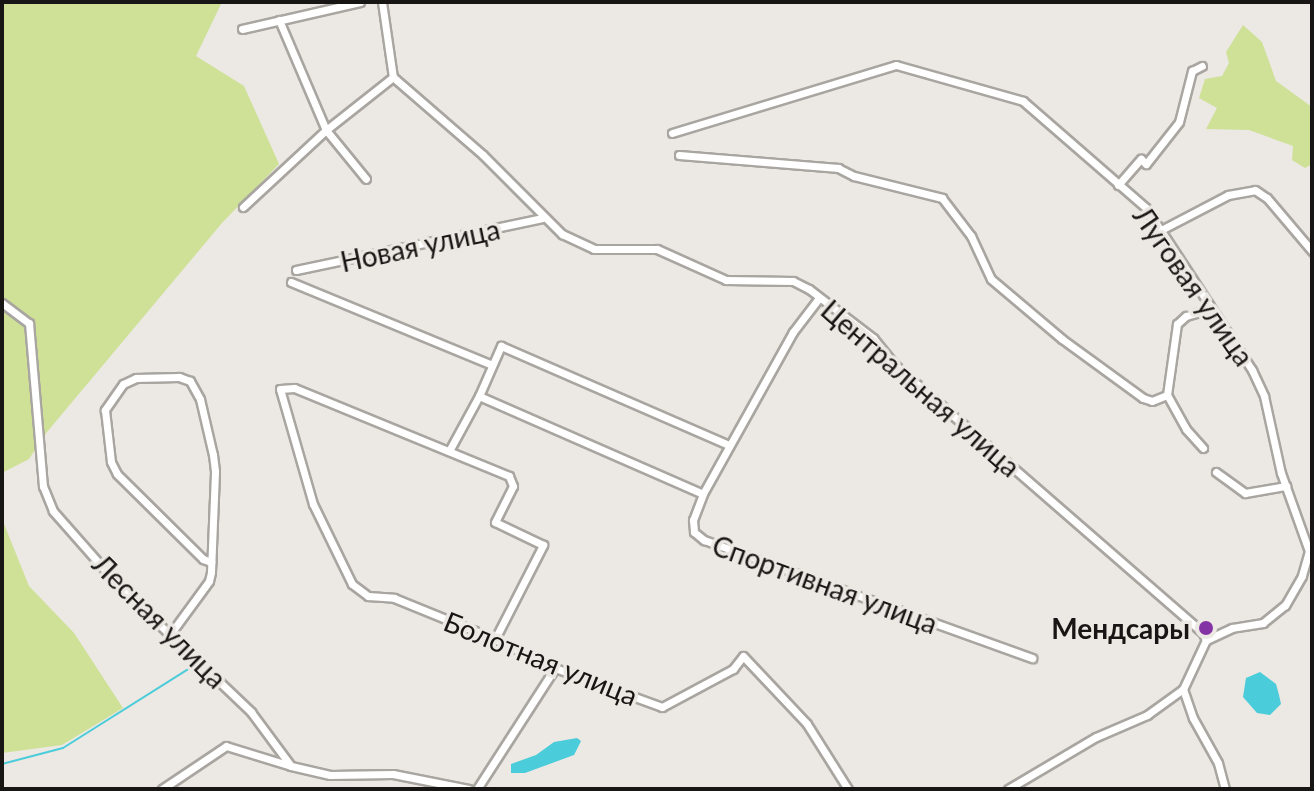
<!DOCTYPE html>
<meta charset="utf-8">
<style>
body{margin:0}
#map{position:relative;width:1314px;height:791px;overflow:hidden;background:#ece8e3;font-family:Lato,sans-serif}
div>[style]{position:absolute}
.green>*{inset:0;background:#cee197}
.water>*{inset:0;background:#4bccda}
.stream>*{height:2px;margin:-1px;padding:0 1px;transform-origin:1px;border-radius:1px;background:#4bccda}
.roads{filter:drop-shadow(2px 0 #a9a5a0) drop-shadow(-2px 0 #a9a5a0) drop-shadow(0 2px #a9a5a0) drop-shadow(0 -2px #a9a5a0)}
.minor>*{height:7px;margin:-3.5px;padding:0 3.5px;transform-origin:3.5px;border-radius:3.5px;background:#fff}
.dots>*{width:22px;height:22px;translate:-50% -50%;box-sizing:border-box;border:4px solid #ece8e3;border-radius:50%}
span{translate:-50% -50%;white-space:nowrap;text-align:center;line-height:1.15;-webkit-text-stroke:7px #ece8e3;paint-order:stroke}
.street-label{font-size:28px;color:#181614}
.poi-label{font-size:28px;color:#181614;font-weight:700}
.right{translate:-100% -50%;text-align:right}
.frame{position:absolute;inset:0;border:4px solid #181614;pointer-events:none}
</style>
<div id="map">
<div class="green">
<i style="clip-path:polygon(2px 2px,222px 2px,196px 56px,244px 86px,279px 164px,222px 223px,47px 432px,29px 459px,2px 473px)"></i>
<i style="clip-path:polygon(1243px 25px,1262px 42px,1276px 81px,1312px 107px,1312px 164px,1305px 168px,1292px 160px,1293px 146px,1249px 130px,1206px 129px,1217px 108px,1199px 98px,1205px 79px,1222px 76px,1229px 63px,1226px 52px)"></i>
<i style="clip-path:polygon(2px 519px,29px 586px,74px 633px,123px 708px,62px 745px,2px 753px)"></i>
</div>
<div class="water">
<i style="clip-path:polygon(1260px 672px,1276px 684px,1279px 695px,1281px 704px,1270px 715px,1257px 713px,1243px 697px,1246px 678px)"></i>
<i style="clip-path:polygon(577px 738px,581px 741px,574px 755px,525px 773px,511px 773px,511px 764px,536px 755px,554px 742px)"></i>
</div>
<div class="stream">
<i style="left:2px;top:764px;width:63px;rotate:-14.7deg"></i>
<i style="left:63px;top:748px;width:154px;rotate:-32.2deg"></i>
</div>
<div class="roads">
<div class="minor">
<i style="left:382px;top:2px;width:76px;rotate:81.7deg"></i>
<i style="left:393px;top:77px;width:119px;rotate:40.9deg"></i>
<i style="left:483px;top:155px;width:112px;rotate:45deg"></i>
<i style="left:562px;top:234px;width:35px;rotate:25deg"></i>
<i style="left:594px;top:249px;width:63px"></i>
<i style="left:657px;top:249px;width:76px;rotate:24.2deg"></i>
<i style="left:726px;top:280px;width:67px;rotate:0.9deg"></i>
<i style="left:793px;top:281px;width:18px;rotate:27deg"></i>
<i style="left:809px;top:289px;width:81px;rotate:37.4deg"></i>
<i style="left:873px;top:338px;width:36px;rotate:51deg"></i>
<i style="left:896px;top:366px;width:407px;rotate:41deg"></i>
<i style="left:1203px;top:633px;width:8px;rotate:67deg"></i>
<i style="left:279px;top:20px;width:120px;rotate:66.9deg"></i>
<i style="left:326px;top:130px;width:63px;rotate:50.8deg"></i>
<i style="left:242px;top:29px;width:121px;rotate:-12.9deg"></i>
<i style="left:672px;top:133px;width:234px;rotate:-16.9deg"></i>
<i style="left:896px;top:65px;width:132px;rotate:15.8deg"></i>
<i style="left:1023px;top:101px;width:163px;rotate:41deg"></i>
<i style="left:1146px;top:208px;width:194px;rotate:56.8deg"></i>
<i style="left:1252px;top:370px;width:29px;rotate:65deg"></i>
<i style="left:1264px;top:396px;width:79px;rotate:77.6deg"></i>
<i style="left:1281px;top:473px;width:83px;rotate:70.3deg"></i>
<i style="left:1309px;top:551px;width:26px;rotate:106deg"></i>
<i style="left:1302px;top:576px;width:34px;rotate:120deg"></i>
<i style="left:1285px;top:605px;width:28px;rotate:141deg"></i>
<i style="left:1263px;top:623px;width:31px;rotate:171deg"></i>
<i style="left:1232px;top:628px;width:29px;rotate:155deg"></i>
<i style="left:1206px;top:640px;width:54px;rotate:115.1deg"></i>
<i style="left:1183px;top:689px;width:31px;rotate:71deg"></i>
<i style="left:1193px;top:718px;width:51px;rotate:60.9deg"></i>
<i style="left:1218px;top:763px;width:27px;rotate:75deg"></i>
<i style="left:679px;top:155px;width:160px;rotate:4.7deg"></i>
<i style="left:838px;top:168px;width:18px;rotate:27deg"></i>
<i style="left:854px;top:176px;width:91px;rotate:14deg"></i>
<i style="left:942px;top:198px;width:48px;rotate:52.7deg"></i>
<i style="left:971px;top:236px;width:47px;rotate:65.1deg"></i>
<i style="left:991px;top:279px;width:93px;rotate:40.2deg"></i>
<i style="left:1062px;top:339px;width:100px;rotate:36.1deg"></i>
<i style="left:1143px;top:398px;width:9px;rotate:18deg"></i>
<i style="left:1152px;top:401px;width:16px;rotate:-22deg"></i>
<i style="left:1118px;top:185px;width:35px;rotate:-49deg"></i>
<i style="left:1141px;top:159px;width:7px;rotate:45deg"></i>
<i style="left:1146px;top:164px;width:53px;rotate:-51.8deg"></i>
<i style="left:1179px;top:122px;width:53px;rotate:-75.7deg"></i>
<i style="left:1192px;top:71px;width:11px;rotate:-27deg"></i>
<i style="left:243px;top:207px;width:113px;rotate:-42.9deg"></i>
<i style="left:326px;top:130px;width:85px;rotate:-38.3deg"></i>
<i style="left:1161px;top:230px;width:76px;rotate:-27.6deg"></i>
<i style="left:1228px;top:195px;width:27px;rotate:-10deg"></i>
<i style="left:1255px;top:190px;width:14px;rotate:34deg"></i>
<i style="left:1267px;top:198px;width:70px;rotate:49.7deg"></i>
<i style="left:296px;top:270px;width:252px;rotate:-11.9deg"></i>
<i style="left:291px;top:282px;width:217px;rotate:22.4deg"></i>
<i style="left:819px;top:298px;width:43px;rotate:127.4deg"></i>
<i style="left:793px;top:332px;width:185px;rotate:119.1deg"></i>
<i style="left:703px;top:494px;width:28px;rotate:111deg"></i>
<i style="left:693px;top:520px;width:12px;rotate:85deg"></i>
<i style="left:694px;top:532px;width:13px;rotate:39deg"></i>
<i style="left:704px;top:540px;width:349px;rotate:19.8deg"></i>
<i style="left:2px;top:303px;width:34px;rotate:37deg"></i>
<i style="left:29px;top:323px;width:164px;rotate:85.1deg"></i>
<i style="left:43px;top:486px;width:27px;rotate:68deg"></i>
<i style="left:53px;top:511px;width:103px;rotate:48.6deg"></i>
<i style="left:121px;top:588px;width:180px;rotate:43.6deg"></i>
<i style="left:251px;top:712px;width:67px;rotate:53.5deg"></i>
<i style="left:291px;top:766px;width:40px;rotate:13deg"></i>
<i style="left:330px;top:775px;width:63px;rotate:-0.9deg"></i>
<i style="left:393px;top:774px;width:77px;rotate:11.2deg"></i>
<i style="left:479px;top:396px;width:244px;rotate:23.6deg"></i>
<i style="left:1203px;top:448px;width:25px;rotate:-132deg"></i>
<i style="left:1186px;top:429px;width:39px;rotate:-119deg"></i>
<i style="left:1167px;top:395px;width:72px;rotate:-82deg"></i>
<i style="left:1177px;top:324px;width:12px;rotate:-42deg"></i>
<i style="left:1186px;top:316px;width:25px;rotate:-16deg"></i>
<i style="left:449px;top:451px;width:63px;rotate:-61.4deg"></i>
<i style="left:479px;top:396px;width:55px;rotate:-66.3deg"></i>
<i style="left:501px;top:346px;width:249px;rotate:23.5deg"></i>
<i style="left:1216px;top:472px;width:36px;rotate:36deg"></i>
<i style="left:1245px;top:493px;width:42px;rotate:-9.7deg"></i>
<i style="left:171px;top:633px;width:64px;rotate:-53.8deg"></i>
<i style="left:209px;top:581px;width:9px;rotate:-77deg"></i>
<i style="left:211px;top:572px;width:101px;rotate:-87.7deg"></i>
<i style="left:215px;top:471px;width:16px;rotate:-97deg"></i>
<i style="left:213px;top:455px;width:57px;rotate:-103.1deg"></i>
<i style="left:200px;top:399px;width:21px;rotate:-119deg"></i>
<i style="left:190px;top:381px;width:12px;rotate:-160deg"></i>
<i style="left:179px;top:377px;width:43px;rotate:178.7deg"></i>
<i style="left:136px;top:378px;width:14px;rotate:155deg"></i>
<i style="left:123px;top:384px;width:32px;rotate:125deg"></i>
<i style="left:105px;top:410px;width:52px;rotate:83.4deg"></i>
<i style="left:111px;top:462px;width:13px;rotate:63deg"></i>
<i style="left:117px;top:474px;width:121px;rotate:44.7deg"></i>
<i style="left:203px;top:559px;width:9px;rotate:21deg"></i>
<i style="left:495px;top:639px;width:106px;rotate:-62.9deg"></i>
<i style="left:543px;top:545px;width:53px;rotate:-154.4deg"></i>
<i style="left:495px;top:522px;width:40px;rotate:-63.4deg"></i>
<i style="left:513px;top:486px;width:11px;rotate:-112deg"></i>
<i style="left:509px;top:476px;width:232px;rotate:-157.7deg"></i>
<i style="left:294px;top:388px;width:14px;rotate:176deg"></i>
<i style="left:280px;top:389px;width:120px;rotate:74deg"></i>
<i style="left:313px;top:504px;width:89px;rotate:64deg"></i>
<i style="left:352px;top:584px;width:20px;rotate:37deg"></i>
<i style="left:368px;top:596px;width:26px;rotate:4deg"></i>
<i style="left:394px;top:598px;width:109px;rotate:22.1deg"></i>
<i style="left:495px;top:639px;width:67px;rotate:25.8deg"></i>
<i style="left:555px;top:668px;width:114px;rotate:20deg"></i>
<i style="left:662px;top:707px;width:81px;rotate:-28.2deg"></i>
<i style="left:733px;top:669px;width:16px;rotate:-52deg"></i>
<i style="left:743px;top:656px;width:93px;rotate:46.7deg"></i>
<i style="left:807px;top:724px;width:77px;rotate:57.8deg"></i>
<i style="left:162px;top:789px;width:77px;rotate:-33.9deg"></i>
<i style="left:226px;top:746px;width:68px;rotate:17.1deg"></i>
<i style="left:477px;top:789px;width:144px;rotate:-57.2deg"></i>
<i style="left:1008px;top:789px;width:102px;rotate:-30.6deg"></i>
<i style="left:1096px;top:737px;width:56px;rotate:-23.3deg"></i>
<i style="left:1147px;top:715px;width:44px;rotate:-35.8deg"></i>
</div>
</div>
<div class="dots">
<i style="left:1206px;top:628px;background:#8333a3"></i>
</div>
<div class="street-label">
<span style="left:420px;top:245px;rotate:-12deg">Новая улица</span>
<span style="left:1194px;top:286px;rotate:55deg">Луговая улица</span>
<span style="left:921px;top:388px;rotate:41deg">Центральная улица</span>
<span style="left:825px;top:584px;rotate:20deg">Спортивная улица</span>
<span style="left:160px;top:621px;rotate:45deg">Лесная улица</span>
<span style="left:541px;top:658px;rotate:22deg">Болотная улица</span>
</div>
<div class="poi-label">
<span class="right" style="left:1190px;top:628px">Мендсары</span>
</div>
<div class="frame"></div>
</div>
